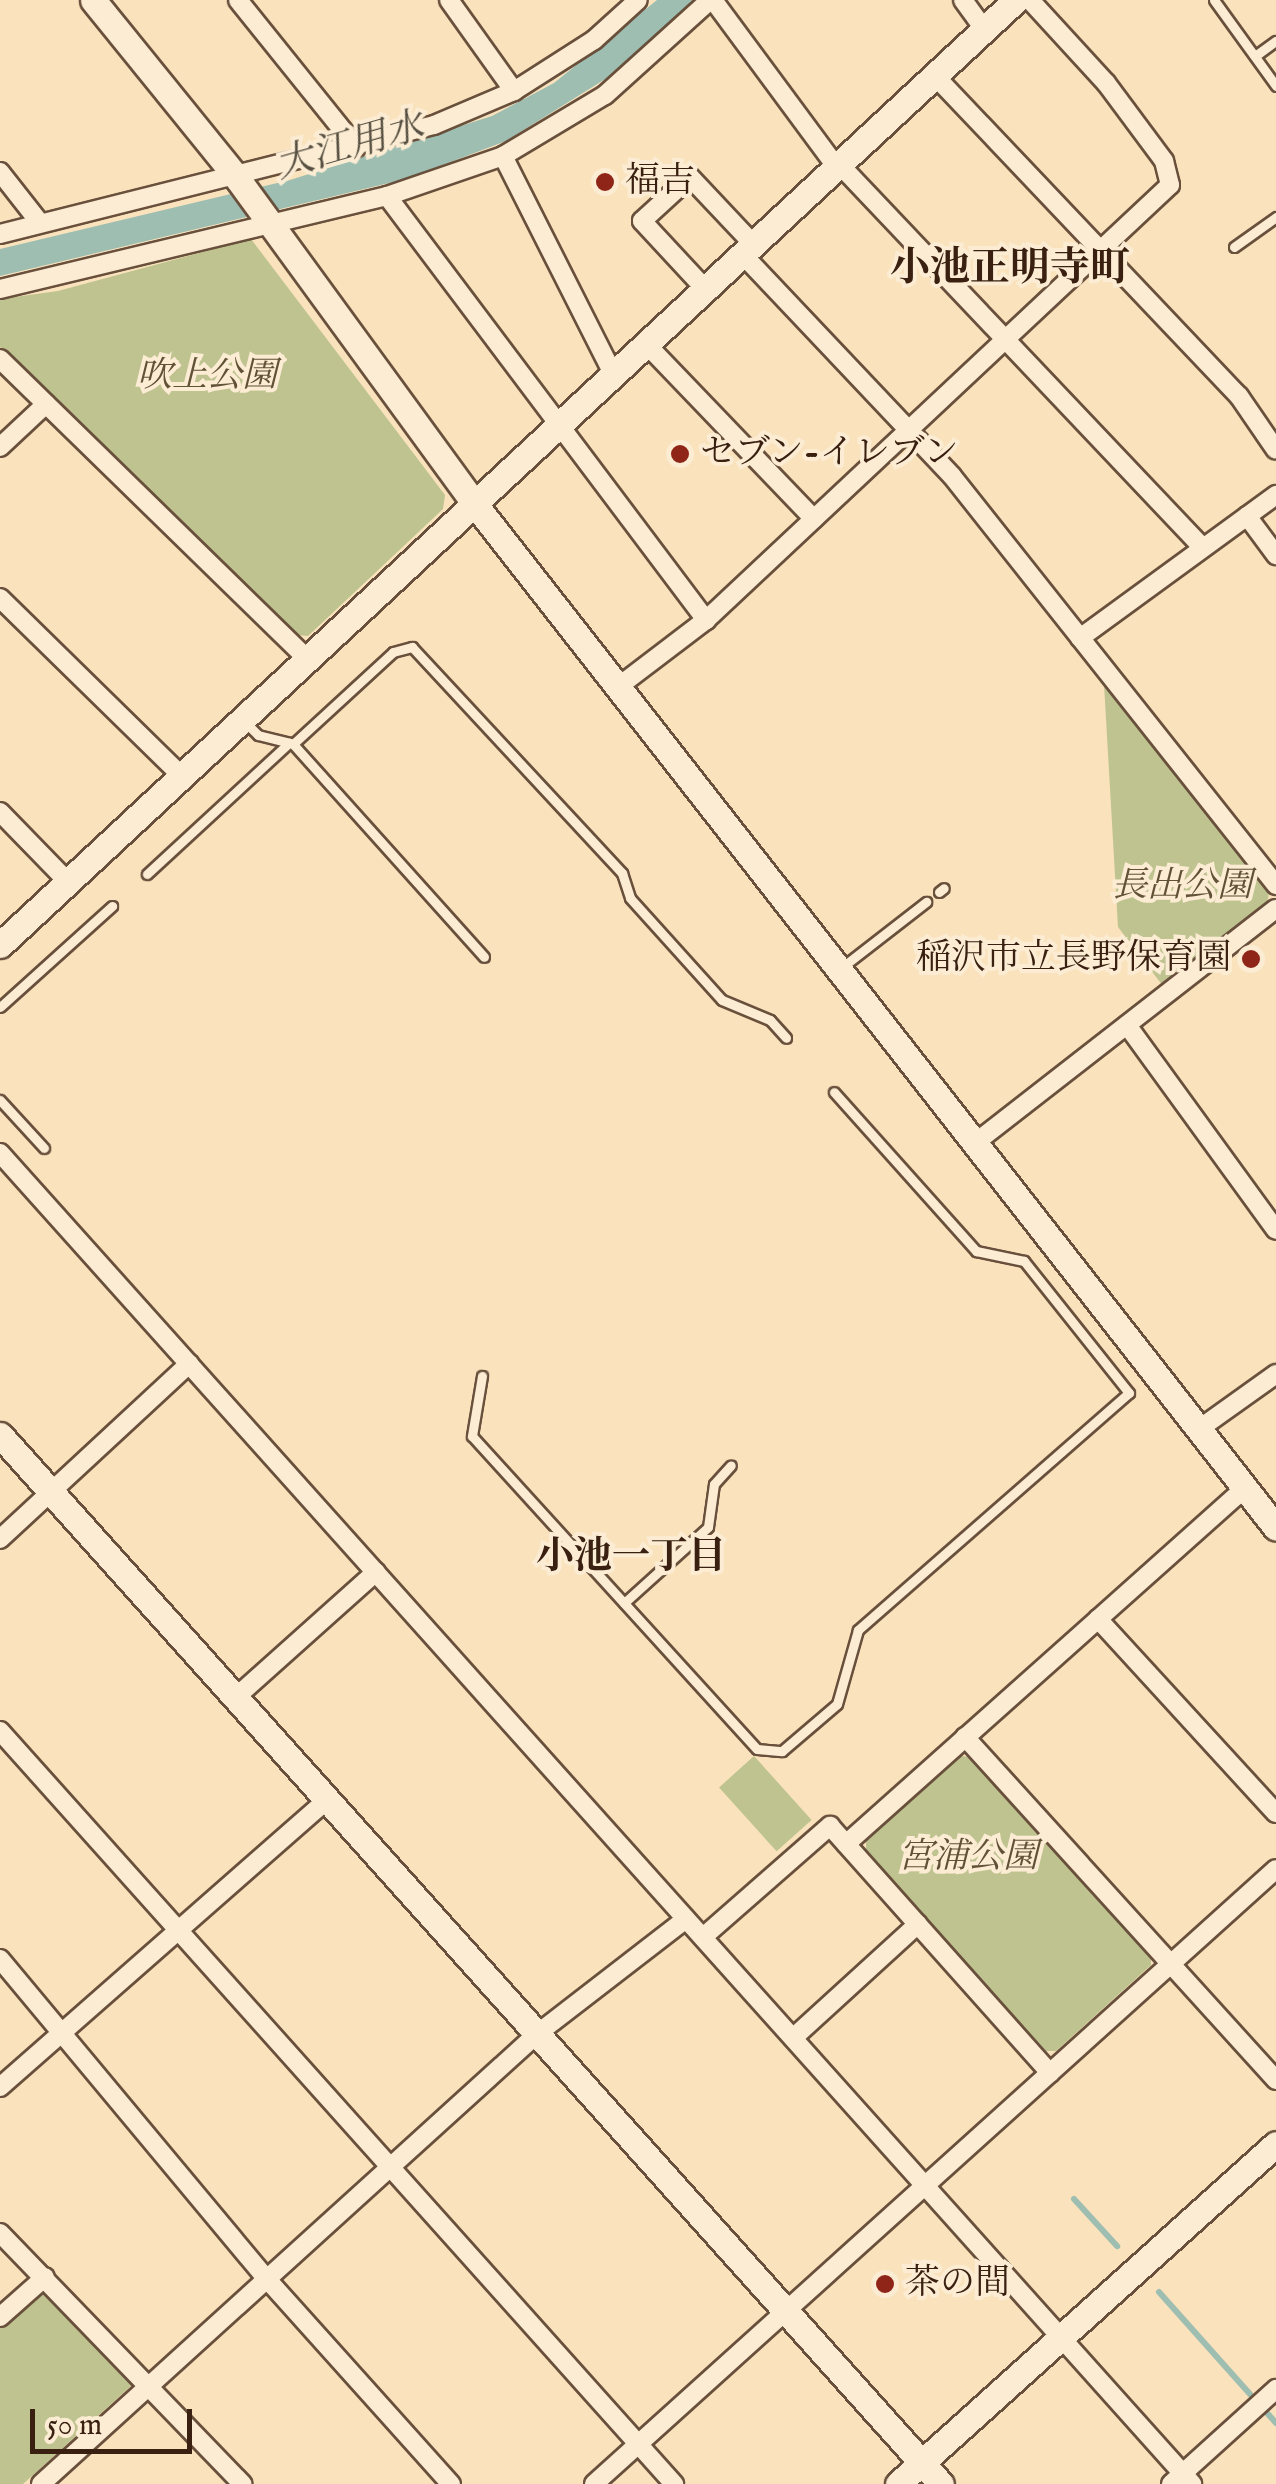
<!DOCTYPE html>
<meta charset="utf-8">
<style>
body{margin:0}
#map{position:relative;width:1276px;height:2484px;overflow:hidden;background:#f9e2bc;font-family:"IM FELL English","Noto Serif JP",serif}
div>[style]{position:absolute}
.green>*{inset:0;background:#bec390;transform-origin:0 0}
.water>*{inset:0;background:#9ebeb1}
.stream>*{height:6px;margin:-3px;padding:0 3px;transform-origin:3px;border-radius:3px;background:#9ebeb1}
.roads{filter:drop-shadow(2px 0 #69503c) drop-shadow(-2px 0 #69503c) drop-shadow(0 2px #69503c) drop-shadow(0 -2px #69503c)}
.lane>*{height:9px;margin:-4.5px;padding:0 4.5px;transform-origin:4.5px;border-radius:4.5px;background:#fbecd3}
.street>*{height:18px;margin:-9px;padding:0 9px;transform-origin:9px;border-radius:9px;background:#fbecd3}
.secondary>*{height:25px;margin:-12.5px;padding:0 12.5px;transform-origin:12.5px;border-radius:12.5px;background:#fbecd3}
.dots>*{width:28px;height:28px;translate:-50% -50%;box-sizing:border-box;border:5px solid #fbecd3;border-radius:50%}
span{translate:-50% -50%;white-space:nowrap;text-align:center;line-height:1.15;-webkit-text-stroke:8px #fbecd3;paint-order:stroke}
.poi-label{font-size:35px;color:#392011}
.left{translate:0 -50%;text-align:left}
.right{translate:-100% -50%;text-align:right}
.park-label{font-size:35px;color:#615137;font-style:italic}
.water-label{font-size:38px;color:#574f41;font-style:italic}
.neighbourhood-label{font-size:38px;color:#392011;font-weight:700}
.quarter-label{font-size:40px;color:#392011;font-weight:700}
.scale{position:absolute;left:30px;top:2409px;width:162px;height:45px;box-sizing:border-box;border:5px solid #392011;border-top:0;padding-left:12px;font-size:30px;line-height:35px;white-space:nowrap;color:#392011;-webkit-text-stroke:8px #fbecd3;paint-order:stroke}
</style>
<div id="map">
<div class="green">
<i style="clip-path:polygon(251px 239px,445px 495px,443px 509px,308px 636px,297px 635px,0 347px,0 299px,58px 291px)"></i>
<i style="clip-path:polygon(1104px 684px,1269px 891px,1267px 905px,1163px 986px,1118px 927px)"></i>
<i style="left:754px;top:1756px;width:86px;height:47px;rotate:48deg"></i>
<i style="clip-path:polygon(961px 1756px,972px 1757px,1151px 1957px,1151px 1965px,1056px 2051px,1046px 2051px,866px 1851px,866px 1841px)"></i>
<i style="clip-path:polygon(39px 2293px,50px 2294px,133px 2377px,133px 2384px,23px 2484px,0 2484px,0 2328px)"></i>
</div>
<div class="water">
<i style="clip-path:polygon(657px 0,696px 0,626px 66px,506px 141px,406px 179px,0 276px,0 249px,290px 180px,492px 116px,554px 83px)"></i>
</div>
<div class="stream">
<i style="left:1074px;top:2199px;width:64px;rotate:47.5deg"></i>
<i style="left:1159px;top:2292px;width:137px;rotate:48.3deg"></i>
<i style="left:1268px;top:2414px;width:12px;rotate:48deg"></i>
</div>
<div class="roads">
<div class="lane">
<i style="left:1214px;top:0;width:106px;rotate:54.2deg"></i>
<i style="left:1255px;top:56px;width:26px;rotate:-36deg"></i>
<i style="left:1234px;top:247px;width:52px;rotate:-35.5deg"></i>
<i style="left:244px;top:721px;width:20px;rotate:45deg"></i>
<i style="left:258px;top:735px;width:36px;rotate:14deg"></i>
<i style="left:293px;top:744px;width:136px;rotate:-42.6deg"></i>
<i style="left:393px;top:652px;width:20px;rotate:-15deg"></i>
<i style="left:412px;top:647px;width:309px;rotate:47.1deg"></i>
<i style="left:622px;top:873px;width:26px;rotate:72deg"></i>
<i style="left:630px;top:898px;width:137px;rotate:48deg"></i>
<i style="left:722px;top:1000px;width:52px;rotate:22.6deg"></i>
<i style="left:770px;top:1020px;width:24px;rotate:48deg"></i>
<i style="left:293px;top:744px;width:286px;rotate:48.1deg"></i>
<i style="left:147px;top:874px;width:193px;rotate:-42.7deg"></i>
<i style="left:939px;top:892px;width:6px;rotate:-39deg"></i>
<i style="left:841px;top:968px;width:108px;rotate:-37.8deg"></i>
<i style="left:0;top:1007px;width:151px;rotate:-42deg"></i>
<i style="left:0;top:1100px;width:65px;rotate:47.5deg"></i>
<i style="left:482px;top:1376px;width:61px;rotate:99.5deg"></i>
<i style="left:472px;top:1436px;width:423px;rotate:47.7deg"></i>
<i style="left:757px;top:1749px;width:25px;rotate:5deg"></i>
<i style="left:782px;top:1751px;width:72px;rotate:-40.5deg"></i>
<i style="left:837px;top:1704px;width:77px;rotate:-74.2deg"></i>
<i style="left:858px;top:1630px;width:360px;rotate:-41.2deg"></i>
<i style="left:1129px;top:1393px;width:169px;rotate:-128.5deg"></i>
<i style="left:1024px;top:1261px;width:49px;rotate:-168.2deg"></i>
<i style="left:976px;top:1251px;width:213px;rotate:-131.8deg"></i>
<i style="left:624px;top:1603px;width:113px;rotate:-42.1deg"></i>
<i style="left:708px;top:1527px;width:43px;rotate:-82.1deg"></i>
<i style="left:714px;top:1484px;width:25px;rotate:-48deg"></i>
</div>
<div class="street">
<i style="left:238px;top:0;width:189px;rotate:51.2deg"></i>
<i style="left:449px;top:0;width:112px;rotate:54.5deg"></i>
<i style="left:713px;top:0;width:210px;rotate:53.5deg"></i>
<i style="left:963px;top:0;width:37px;rotate:54deg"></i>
<i style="left:936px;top:77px;width:440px;rotate:46.5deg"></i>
<i style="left:1239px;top:396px;width:65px;rotate:55.6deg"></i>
<i style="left:503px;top:156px;width:249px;rotate:63.2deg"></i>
<i style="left:841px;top:166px;width:526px;rotate:46.54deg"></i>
<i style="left:0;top:172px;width:65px;rotate:51.9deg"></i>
<i style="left:387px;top:196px;width:531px;rotate:53.04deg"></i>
<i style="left:0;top:234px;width:447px;rotate:-14.1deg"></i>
<i style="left:434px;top:125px;width:87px;rotate:-23deg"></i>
<i style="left:514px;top:91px;width:95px;rotate:-32.5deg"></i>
<i style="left:594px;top:40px;width:59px;rotate:-42.3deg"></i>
<i style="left:745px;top:257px;width:301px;rotate:46.6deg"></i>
<i style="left:952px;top:476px;width:522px;rotate:51.61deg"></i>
<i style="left:0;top:289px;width:398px;rotate:-13.5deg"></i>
<i style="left:387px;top:196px;width:123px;rotate:-19deg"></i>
<i style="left:503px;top:156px;width:119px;rotate:-30.9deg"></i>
<i style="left:605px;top:95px;width:142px;rotate:-42.1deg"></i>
<i style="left:708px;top:292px;width:97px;rotate:-132.9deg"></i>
<i style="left:642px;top:221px;width:65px;rotate:-42.5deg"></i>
<i style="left:690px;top:177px;width:96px;rotate:46.7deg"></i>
<i style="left:649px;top:347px;width:238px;rotate:46.2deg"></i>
<i style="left:0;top:359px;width:432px;rotate:44.3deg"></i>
<i style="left:0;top:447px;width:63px;rotate:-43.1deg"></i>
<i style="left:1247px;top:516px;width:49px;rotate:53.4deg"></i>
<i style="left:0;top:598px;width:256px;rotate:44.4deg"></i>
<i style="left:1080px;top:638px;width:243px;rotate:-36.1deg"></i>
<i style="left:618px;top:687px;width:111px;rotate:-37.3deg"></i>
<i style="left:706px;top:620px;width:636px;rotate:-43.15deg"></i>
<i style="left:1170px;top:185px;width:25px;rotate:-104deg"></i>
<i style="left:1164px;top:161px;width:97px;rotate:-126.6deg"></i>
<i style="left:1106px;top:83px;width:113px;rotate:-132.5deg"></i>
<i style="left:0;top:812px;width:98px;rotate:45.8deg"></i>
<i style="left:1127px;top:1025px;width:253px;rotate:54deg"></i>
<i style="left:975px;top:1143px;width:381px;rotate:-37.9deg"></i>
<i style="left:0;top:1153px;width:1787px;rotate:48.15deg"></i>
<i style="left:1199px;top:1429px;width:95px;rotate:-35.5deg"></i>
<i style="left:0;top:1539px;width:258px;rotate:-42.8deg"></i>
<i style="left:1098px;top:1619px;width:263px;rotate:47.5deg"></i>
<i style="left:235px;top:1698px;width:189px;rotate:-41.8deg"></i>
<i style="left:0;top:1731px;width:1011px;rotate:48.17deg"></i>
<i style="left:965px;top:1737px;width:463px;rotate:47.8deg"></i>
<i style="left:846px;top:1844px;width:535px;rotate:-41.74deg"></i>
<i style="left:703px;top:1937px;width:169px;rotate:-41.2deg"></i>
<i style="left:830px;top:1826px;width:331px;rotate:48.3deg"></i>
<i style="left:0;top:1959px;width:415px;rotate:50.2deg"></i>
<i style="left:266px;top:2278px;width:277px;rotate:48.1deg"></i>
<i style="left:793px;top:2038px;width:169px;rotate:-42.4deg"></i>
<i style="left:0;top:2087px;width:435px;rotate:-41.3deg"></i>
<i style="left:0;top:2233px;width:349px;rotate:46deg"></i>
<i style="left:0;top:2317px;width:60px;rotate:-41.6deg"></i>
<i style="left:41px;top:2484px;width:670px;rotate:-42.22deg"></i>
<i style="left:537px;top:2034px;width:188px;rotate:-37.7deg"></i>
<i style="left:594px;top:2484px;width:918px;rotate:-42.04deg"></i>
<i style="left:1171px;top:2484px;width:142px;rotate:-42.1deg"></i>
</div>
<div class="secondary">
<i style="left:93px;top:0;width:229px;rotate:51deg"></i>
<i style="left:237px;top:178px;width:407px;rotate:53.9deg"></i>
<i style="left:477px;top:507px;width:1296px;rotate:51.95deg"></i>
<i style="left:0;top:945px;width:1388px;rotate:-42.93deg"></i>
<i style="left:0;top:1435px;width:1409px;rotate:48.11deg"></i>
<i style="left:898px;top:2484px;width:508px;rotate:-41.97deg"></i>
</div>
</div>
<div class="dots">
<i style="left:605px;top:182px;background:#8f2418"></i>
<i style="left:680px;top:454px;background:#8f2418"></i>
<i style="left:1251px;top:959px;background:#8f2418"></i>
<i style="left:885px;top:2284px;background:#8f2418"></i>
</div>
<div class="poi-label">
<span class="left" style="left:625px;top:182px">福吉</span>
<span class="left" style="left:700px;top:454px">セブン-イレブン</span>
<span class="right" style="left:1231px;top:959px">稲沢市立長野保育園</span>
<span class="left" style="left:905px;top:2284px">茶の間</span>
</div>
<div class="park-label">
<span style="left:207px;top:377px">吹上公園</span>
<span style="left:1182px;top:887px">長出公園</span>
<span style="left:968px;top:1858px">宮浦公園</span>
</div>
<div class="water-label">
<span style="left:350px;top:148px;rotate:-16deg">大江用水</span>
</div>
<div class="neighbourhood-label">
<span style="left:631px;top:1559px">小池一丁目</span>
</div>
<div class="quarter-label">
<span style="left:1010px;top:270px">小池正明寺町</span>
</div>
<div class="scale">50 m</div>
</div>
